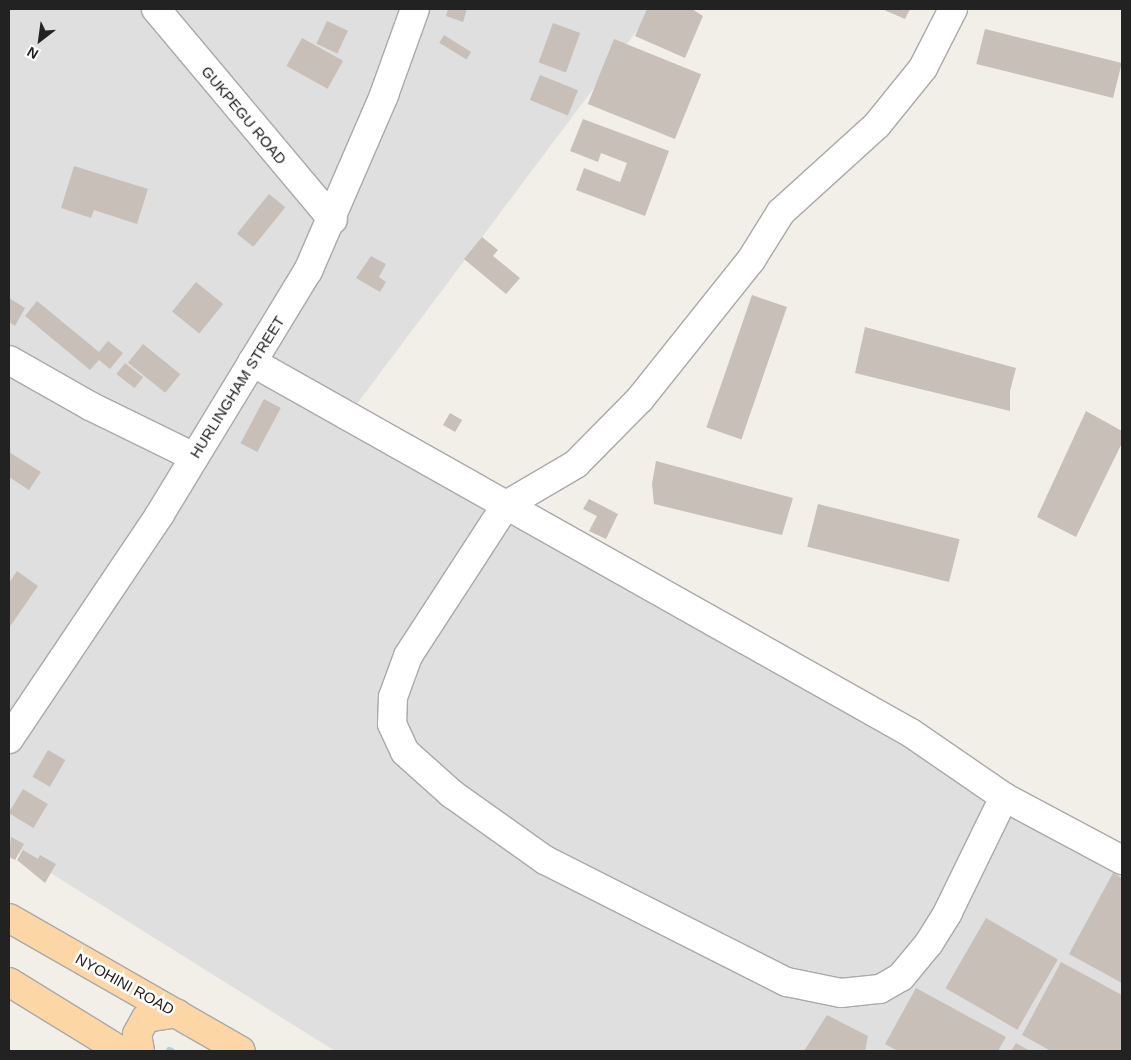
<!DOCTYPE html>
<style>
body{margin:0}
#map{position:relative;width:1131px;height:1060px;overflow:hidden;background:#f2efe9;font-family:Helvetica,sans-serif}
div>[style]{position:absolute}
.residential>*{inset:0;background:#e0dfdf}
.stream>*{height:7px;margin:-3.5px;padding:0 3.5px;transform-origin:3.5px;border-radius:3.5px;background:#aad3df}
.building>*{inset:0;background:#c7bfb8;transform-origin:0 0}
.roads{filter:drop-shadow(1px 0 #a9a9a9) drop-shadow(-1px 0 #a9a9a9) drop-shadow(0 1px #a9a9a9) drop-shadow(0 -1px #a9a9a9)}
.minor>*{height:28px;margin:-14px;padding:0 14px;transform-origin:14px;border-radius:14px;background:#fff}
.major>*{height:28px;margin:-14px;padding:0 14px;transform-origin:14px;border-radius:14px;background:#fcd6a4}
span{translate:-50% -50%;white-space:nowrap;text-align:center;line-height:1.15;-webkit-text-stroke:5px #fff;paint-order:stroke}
.street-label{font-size:15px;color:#222}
.frame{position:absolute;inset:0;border:10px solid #222;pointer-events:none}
.north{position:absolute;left:15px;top:15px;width:50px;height:50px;-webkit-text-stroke:4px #fff;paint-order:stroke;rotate:210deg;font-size:14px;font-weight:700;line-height:20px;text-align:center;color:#222}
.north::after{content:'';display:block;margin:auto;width:18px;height:22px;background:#222;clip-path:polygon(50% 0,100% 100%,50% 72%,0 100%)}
</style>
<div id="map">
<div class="residential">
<i style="clip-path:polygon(9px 9px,653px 9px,348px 416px,1122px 861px,1122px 1051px,335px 1051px,9px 847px)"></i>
</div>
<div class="stream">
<i style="left:169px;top:1050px;width:2px;rotate:27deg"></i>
</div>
<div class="building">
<i style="clip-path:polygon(448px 9px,467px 9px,463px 22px,446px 16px)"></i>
<i style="clip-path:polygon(647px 9px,692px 9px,703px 16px,685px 58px,635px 36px)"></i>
<i style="clip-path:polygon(882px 9px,910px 9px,905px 19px)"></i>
<i style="left:327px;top:21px;width:23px;height:25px;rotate:25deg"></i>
<i style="left:553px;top:23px;width:29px;height:42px;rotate:20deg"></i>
<i style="left:985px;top:29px;width:141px;height:36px;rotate:14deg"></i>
<i style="left:444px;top:35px;width:32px;height:9px;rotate:32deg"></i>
<i style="left:302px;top:38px;width:47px;height:32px;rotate:29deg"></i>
<i style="left:614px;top:39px;width:94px;height:70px;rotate:22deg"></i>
<i style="left:540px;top:75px;width:41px;height:27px;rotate:22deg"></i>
<i style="clip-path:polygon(583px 119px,669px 151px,645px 216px,576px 190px,584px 168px,620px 182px,627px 163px,601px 153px,598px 162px,570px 151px)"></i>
<i style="clip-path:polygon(74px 166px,148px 189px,137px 224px,94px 210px,91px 218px,61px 208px)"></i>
<i style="left:269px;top:194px;width:21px;height:51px;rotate:39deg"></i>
<i style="clip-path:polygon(482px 237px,498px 250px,493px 256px,520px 278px,506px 294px,464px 259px)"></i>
<i style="clip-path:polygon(371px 256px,386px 264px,379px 277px,386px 282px,380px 292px,356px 278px)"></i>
<i style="left:196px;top:282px;width:35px;height:38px;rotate:39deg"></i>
<i style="left:752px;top:295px;width:37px;height:140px;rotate:19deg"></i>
<i style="clip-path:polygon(9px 298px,25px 308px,15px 326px,9px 322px)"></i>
<i style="clip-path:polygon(37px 301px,99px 352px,108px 341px,123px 353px,110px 369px,99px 360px,90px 370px,25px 316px)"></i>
<i style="clip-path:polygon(865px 327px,1016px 368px,1010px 391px,1010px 411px,855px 373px)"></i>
<i style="left:143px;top:344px;width:48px;height:24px;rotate:39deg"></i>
<i style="left:125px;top:363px;width:23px;height:14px;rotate:38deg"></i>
<i style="left:264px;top:399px;width:19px;height:50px;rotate:28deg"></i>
<i style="clip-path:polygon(1086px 411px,1122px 431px,1122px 443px,1076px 537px,1037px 517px)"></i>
<i style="left:450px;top:413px;width:14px;height:14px;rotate:30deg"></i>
<i style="clip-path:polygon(9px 452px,41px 472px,29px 490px,9px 477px)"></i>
<i style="clip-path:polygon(656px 461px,793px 498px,782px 535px,654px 504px,652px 484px)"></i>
<i style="clip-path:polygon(589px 499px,618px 514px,606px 539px,589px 531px,597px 516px,583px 509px)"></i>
<i style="left:818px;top:504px;width:146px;height:44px;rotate:14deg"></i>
<i style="clip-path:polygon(17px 571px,38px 586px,9px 628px,9px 583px)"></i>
<i style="left:48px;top:750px;width:20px;height:31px;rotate:30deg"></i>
<i style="left:23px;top:789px;width:29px;height:28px;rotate:31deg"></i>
<i style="clip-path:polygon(11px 837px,24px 844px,15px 860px,9px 857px)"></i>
<i style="clip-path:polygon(23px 850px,38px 859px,40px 855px,56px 864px,45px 883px,17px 860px)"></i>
<i style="clip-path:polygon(1113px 873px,1122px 878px,1122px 983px,1069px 954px)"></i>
<i style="left:986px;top:918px;width:83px;height:81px;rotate:30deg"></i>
<i style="clip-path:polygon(1061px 962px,1122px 995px,1122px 1051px,1051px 1051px,1022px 1035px)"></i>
<i style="clip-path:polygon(916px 988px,1006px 1037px,998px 1051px,898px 1051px,885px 1044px)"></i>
<i style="clip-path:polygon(827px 1015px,868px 1036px,865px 1051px,804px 1051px)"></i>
<i style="clip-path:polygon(1016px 1043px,1030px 1051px,1011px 1051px)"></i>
</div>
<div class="roads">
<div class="minor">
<i style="left:156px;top:9px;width:275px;rotate:50deg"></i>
<i style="left:953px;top:9px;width:66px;rotate:117deg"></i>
<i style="left:923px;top:68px;width:73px;rotate:128.9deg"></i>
<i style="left:877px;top:125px;width:130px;rotate:137.8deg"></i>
<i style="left:781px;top:212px;width:57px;rotate:122deg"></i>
<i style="left:751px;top:260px;width:178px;rotate:128.6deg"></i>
<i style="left:640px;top:399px;width:91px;rotate:134.6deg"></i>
<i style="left:576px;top:464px;width:81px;rotate:149.6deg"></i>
<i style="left:506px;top:505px;width:180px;rotate:123deg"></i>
<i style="left:408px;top:656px;width:44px;rotate:110.1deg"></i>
<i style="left:393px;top:697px;width:27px;rotate:92deg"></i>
<i style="left:392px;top:724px;width:31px;rotate:65deg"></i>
<i style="left:405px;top:752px;width:63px;rotate:41.8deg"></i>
<i style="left:452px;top:794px;width:114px;rotate:35.4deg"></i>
<i style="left:545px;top:860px;width:271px;rotate:26.8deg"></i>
<i style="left:787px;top:982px;width:55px;rotate:11.5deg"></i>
<i style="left:841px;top:993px;width:39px;rotate:-6deg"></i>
<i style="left:880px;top:989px;width:24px;rotate:-30deg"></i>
<i style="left:901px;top:977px;width:44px;rotate:-50.5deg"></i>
<i style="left:929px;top:943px;width:36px;rotate:-58deg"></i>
<i style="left:948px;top:912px;width:128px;rotate:-64deg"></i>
<i style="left:9px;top:360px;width:93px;rotate:29.6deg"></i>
<i style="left:90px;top:406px;width:116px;rotate:26.1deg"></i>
<i style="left:252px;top:362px;width:756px;rotate:29.38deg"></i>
<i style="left:911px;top:733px;width:113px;rotate:34.5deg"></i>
<i style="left:1004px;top:797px;width:134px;rotate:28.1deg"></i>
<i style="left:9px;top:739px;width:271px;rotate:-56.1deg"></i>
<i style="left:160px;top:514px;width:285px;rotate:-58.7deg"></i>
<i style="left:308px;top:271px;width:192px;rotate:-66.6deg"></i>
<i style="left:384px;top:95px;width:91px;rotate:-70.2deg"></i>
</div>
<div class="major">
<i style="left:9px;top:918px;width:267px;rotate:29.8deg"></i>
<i style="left:9px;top:982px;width:132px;rotate:31.6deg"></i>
<i style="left:140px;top:1051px;width:17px;rotate:-100deg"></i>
<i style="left:137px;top:1034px;width:18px;rotate:-61deg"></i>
<i style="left:146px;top:1018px;width:31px;rotate:-9deg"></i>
</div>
</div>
<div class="street-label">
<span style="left:244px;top:115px;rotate:50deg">GUKPEGU ROAD</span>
<span style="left:237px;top:387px;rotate:-58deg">HURLINGHAM STREET</span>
<span style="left:125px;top:984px;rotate:29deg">NYOHINI ROAD</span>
</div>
<div class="frame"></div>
<div class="north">N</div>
</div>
